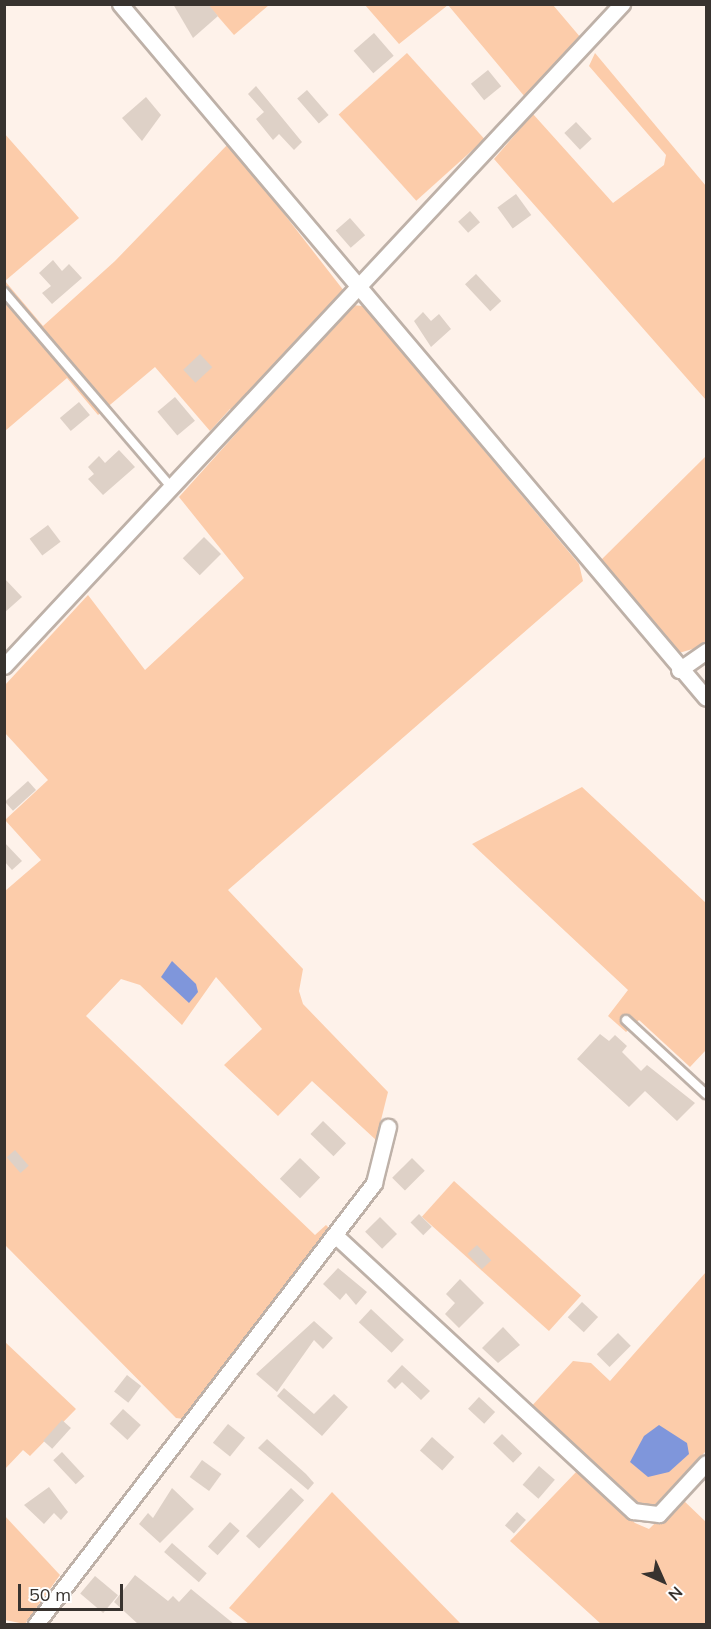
<!DOCTYPE html>
<style>
body{margin:0}
#map{position:relative;width:711px;height:1629px;overflow:hidden;background:#fef2ea;font-family:Mulish,sans-serif}
div>[style]{position:absolute}
.green>*{inset:0;background:#fcccaa;transform-origin:0 0}
.water>*{inset:0;background:#7f96db}
.building>*{inset:0;background:#ded1c7;transform-origin:0 0}
.roads{filter:drop-shadow(2px 0 #beb1a8) drop-shadow(-2px 0 #beb1a8) drop-shadow(0 2px #beb1a8) drop-shadow(0 -2px #beb1a8)}
.lane>*{height:8px;margin:-4px;padding:0 4px;transform-origin:4px;border-radius:4px;background:#fff}
.street>*{height:15px;margin:-7.5px;padding:0 7.5px;transform-origin:7.5px;border-radius:7.5px;background:#fff}
span{translate:-50% -50%;white-space:nowrap;text-align:center;line-height:1.15;-webkit-text-stroke:4.5px #fff;paint-order:stroke}
.frame{position:absolute;inset:0;border:6px solid #38332f;pointer-events:none}
.north{position:absolute;left:633px;top:1551px;width:60px;height:60px;-webkit-text-stroke:4px #fff;paint-order:stroke;rotate:135deg;font-size:16px;font-weight:700;line-height:24px;text-align:center;color:#38332f}
.north::after{content:'';display:block;margin:auto;width:21px;height:27px;background:#38332f;clip-path:polygon(50% 0,100% 100%,50% 72%,0 100%)}
.scale{position:absolute;left:18px;top:1584px;width:105px;height:27px;box-sizing:border-box;border:3px solid #38332f;border-top:0;padding-left:8px;font-size:18px;line-height:21px;white-space:nowrap;color:#38332f;-webkit-text-stroke:4px #fff;paint-order:stroke}
</style>
<div id="map">
<div class="green">
<i style="clip-path:polygon(208px 5px,269px 5px,234px 35px)"></i>
<i style="clip-path:polygon(365px 5px,553px 5px,581px 38px,525px 97px,448px 5px,399px 44px)"></i>
<i style="left:407px;top:53px;width:116px;height:92px;rotate:48deg"></i>
<i style="clip-path:polygon(595px 53px,706px 186px,706px 400px,494px 159px,533px 114px,613px 203px,664px 165px,666px 155px,589px 66px)"></i>
<i style="clip-path:polygon(4px 133px,79px 218px,5px 281px,43px 326px,115px 261px,229px 143px,344px 291px,235px 412px,230px 409px,210px 431px,155px 367px,98px 415px,67px 378px,5px 431px)"></i>
<i style="clip-path:polygon(352px 305px,363px 306px,579px 564px,583px 581px,228px 890px,303px 969px,299px 991px,303px 1004px,388px 1092px,376px 1140px,312px 1081px,278px 1116px,224px 1065px,262px 1029px,216px 977px,182px 1025px,140px 985px,121px 979px,86px 1016px,315px 1235px,326px 1225px,330px 1229px,184px 1419px,176px 1418px,5px 1245px,5px 891px,41px 860px,5px 820px,48px 780px,5px 733px,5px 685px,88px 595px,145px 670px,244px 578px,179px 497px)"></i>
<i style="clip-path:polygon(706px 456px,706px 645px,679px 653px,598px 563px)"></i>
<i style="clip-path:polygon(582px 787px,706px 903px,706px 1050px,690px 1067px,639px 1020px,626px 1032px,608px 1016px,628px 990px,472px 844px)"></i>
<i style="left:454px;top:1181px;width:171px;height:48px;rotate:42deg"></i>
<i style="clip-path:polygon(706px 1272px,706px 1451px,651px 1509px,636px 1507px,529px 1409px,573px 1361px,591px 1363px,610px 1381px)"></i>
<i style="clip-path:polygon(4px 1341px,76px 1409px,30px 1456px,23px 1450px,5px 1469px)"></i>
<i style="clip-path:polygon(577px 1471px,635px 1523px,649px 1529px,681px 1498px,706px 1522px,706px 1624px,601px 1624px,510px 1541px)"></i>
<i style="clip-path:polygon(332px 1492px,461px 1624px,249px 1624px,229px 1608px)"></i>
<i style="clip-path:polygon(4px 1515px,60px 1575px,25px 1624px,5px 1620px)"></i>
</div>
<div class="water">
<i style="clip-path:polygon(172px 961px,196px 984px,198px 992px,189px 1003px,161px 977px)"></i>
<i style="clip-path:polygon(659px 1425px,687px 1443px,689px 1454px,669px 1472px,648px 1477px,630px 1462px,644px 1436px)"></i>
</div>
<div class="building">
<i style="clip-path:polygon(173px 4px,208px 4px,218px 16px,193px 38px)"></i>
<i style="left:374px;top:33px;width:30px;height:27px;rotate:49deg"></i>
<i style="left:488px;top:70px;width:21px;height:22px;rotate:51deg"></i>
<i style="clip-path:polygon(256px 86px,302px 142px,294px 150px,279px 134px,273px 140px,256px 119px,264px 112px,248px 94px)"></i>
<i style="left:307px;top:90px;width:33px;height:13px;rotate:49deg"></i>
<i style="clip-path:polygon(146px 97px,161px 115px,142px 141px,122px 118px)"></i>
<i style="left:576px;top:122px;width:23px;height:16px;rotate:47deg"></i>
<i style="left:516px;top:194px;width:26px;height:23px;rotate:54deg"></i>
<i style="left:470px;top:211px;width:15px;height:16px;rotate:48deg"></i>
<i style="left:350px;top:218px;width:23px;height:19px;rotate:49deg"></i>
<i style="clip-path:polygon(53px 260px,62px 271px,69px 264px,82px 278px,52px 304px,42px 293px,51px 286px,39px 273px)"></i>
<i style="left:476px;top:274px;width:37px;height:15px;rotate:47deg"></i>
<i style="clip-path:polygon(423px 312px,431px 321px,439px 314px,451px 329px,431px 347px,414px 321px)"></i>
<i style="left:200px;top:354px;width:18px;height:23px;rotate:47deg"></i>
<i style="left:175px;top:397px;width:31px;height:23px;rotate:50deg"></i>
<i style="left:79px;top:402px;width:17px;height:25px;rotate:50deg"></i>
<i style="clip-path:polygon(119px 450px,135px 467px,103px 495px,88px 479px,94px 474px,88px 467px,99px 456px,105px 463px)"></i>
<i style="left:48px;top:525px;width:21px;height:23px;rotate:53deg"></i>
<i style="left:204px;top:537px;width:24px;height:30px;rotate:45deg"></i>
<i style="clip-path:polygon(4px 578px,22px 597px,4px 613px)"></i>
<i style="left:28px;top:781px;width:12px;height:31px;rotate:48deg"></i>
<i style="clip-path:polygon(4px 842px,22px 861px,12px 870px,4px 861px)"></i>
<i style="clip-path:polygon(600px 1034px,609px 1041px,615px 1035px,627px 1046px,622px 1052px,641px 1071px,647px 1065px,695px 1103px,677px 1121px,645px 1091px,629px 1107px,577px 1059px)"></i>
<i style="left:323px;top:1121px;width:32px;height:18px;rotate:44deg"></i>
<i style="left:15px;top:1150px;width:21px;height:11px;rotate:49deg"></i>
<i style="left:300px;top:1158px;width:28px;height:29px;rotate:44deg"></i>
<i style="left:412px;top:1158px;width:18px;height:28px;rotate:45deg"></i>
<i style="left:419px;top:1214px;width:18px;height:12px;rotate:45deg"></i>
<i style="left:380px;top:1217px;width:24px;height:21px;rotate:45deg"></i>
<i style="left:477px;top:1245px;width:21px;height:13px;rotate:47deg"></i>
<i style="clip-path:polygon(338px 1268px,367px 1292px,356px 1305px,346px 1293px,340px 1300px,323px 1284px)"></i>
<i style="clip-path:polygon(460px 1279px,484px 1303px,459px 1328px,445px 1314px,455px 1303px,446px 1294px)"></i>
<i style="left:582px;top:1302px;width:22px;height:21px;rotate:43deg"></i>
<i style="left:371px;top:1309px;width:45px;height:18px;rotate:43deg"></i>
<i style="clip-path:polygon(314px 1321px,333px 1338px,323px 1349px,314px 1340px,277px 1392px,256px 1374px)"></i>
<i style="clip-path:polygon(503px 1327px,520px 1345px,498px 1363px,482px 1348px)"></i>
<i style="left:618px;top:1333px;width:18px;height:30px;rotate:45deg"></i>
<i style="clip-path:polygon(402px 1365px,430px 1391px,421px 1400px,402px 1382px,395px 1389px,387px 1381px)"></i>
<i style="left:127px;top:1375px;width:18px;height:21px;rotate:38deg"></i>
<i style="clip-path:polygon(284px 1388px,314px 1414px,334px 1394px,348px 1407px,322px 1436px,277px 1396px)"></i>
<i style="left:479px;top:1397px;width:22px;height:16px;rotate:43deg"></i>
<i style="left:123px;top:1409px;width:24px;height:20px;rotate:42deg"></i>
<i style="left:62px;top:1420px;width:12px;height:28px;rotate:42deg"></i>
<i style="left:228px;top:1424px;width:22px;height:24px;rotate:39deg"></i>
<i style="left:502px;top:1434px;width:28px;height:13px;rotate:44deg"></i>
<i style="left:432px;top:1437px;width:30px;height:18px;rotate:42deg"></i>
<i style="clip-path:polygon(267px 1439px,306px 1474px,314px 1483px,308px 1490px,258px 1448px)"></i>
<i style="left:62px;top:1452px;width:33px;height:12px;rotate:47deg"></i>
<i style="left:202px;top:1460px;width:24px;height:21px;rotate:36deg"></i>
<i style="left:539px;top:1466px;width:21px;height:25px;rotate:41deg"></i>
<i style="clip-path:polygon(49px 1487px,68px 1512px,61px 1520px,54px 1513px,44px 1524px,24px 1505px)"></i>
<i style="clip-path:polygon(172px 1488px,194px 1509px,160px 1543px,139px 1524px,148px 1513px,153px 1518px)"></i>
<i style="left:291px;top:1488px;width:18px;height:66px;rotate:43deg"></i>
<i style="left:517px;top:1512px;width:12px;height:18px;rotate:42deg"></i>
<i style="left:230px;top:1522px;width:13px;height:33px;rotate:42deg"></i>
<i style="left:172px;top:1543px;width:46px;height:12px;rotate:41deg"></i>
<i style="clip-path:polygon(135px 1575px,168px 1601px,173px 1596px,179px 1602px,191px 1589px,234px 1624px,138px 1624px,114px 1602px)"></i>
<i style="left:95px;top:1576px;width:30px;height:23px;rotate:40deg"></i>
</div>
<div class="roads">
<div class="lane">
<i style="left:4px;top:292px;width:257px;rotate:49.4deg"></i>
<i style="left:626px;top:1020px;width:109px;rotate:42.8deg"></i>
</div>
<div class="street">
<i style="left:120px;top:4px;width:908px;rotate:49.82deg"></i>
<i style="left:4px;top:666px;width:906px;rotate:-46.97deg"></i>
<i style="left:679px;top:670px;width:33px;rotate:-35deg"></i>
<i style="left:336px;top:1236px;width:405px;rotate:42.8deg"></i>
<i style="left:633px;top:1511px;width:26px;rotate:7deg"></i>
<i style="left:659px;top:1514px;width:69px;rotate:-47.3deg"></i>
<i style="left:36px;top:1624px;width:556px;rotate:-52.53deg"></i>
<i style="left:374px;top:1183px;width:58px;rotate:-76deg"></i>
</div>
</div>
<div class="frame"></div>
<div class="north">N</div>
<div class="scale">50 m</div>
</div>
